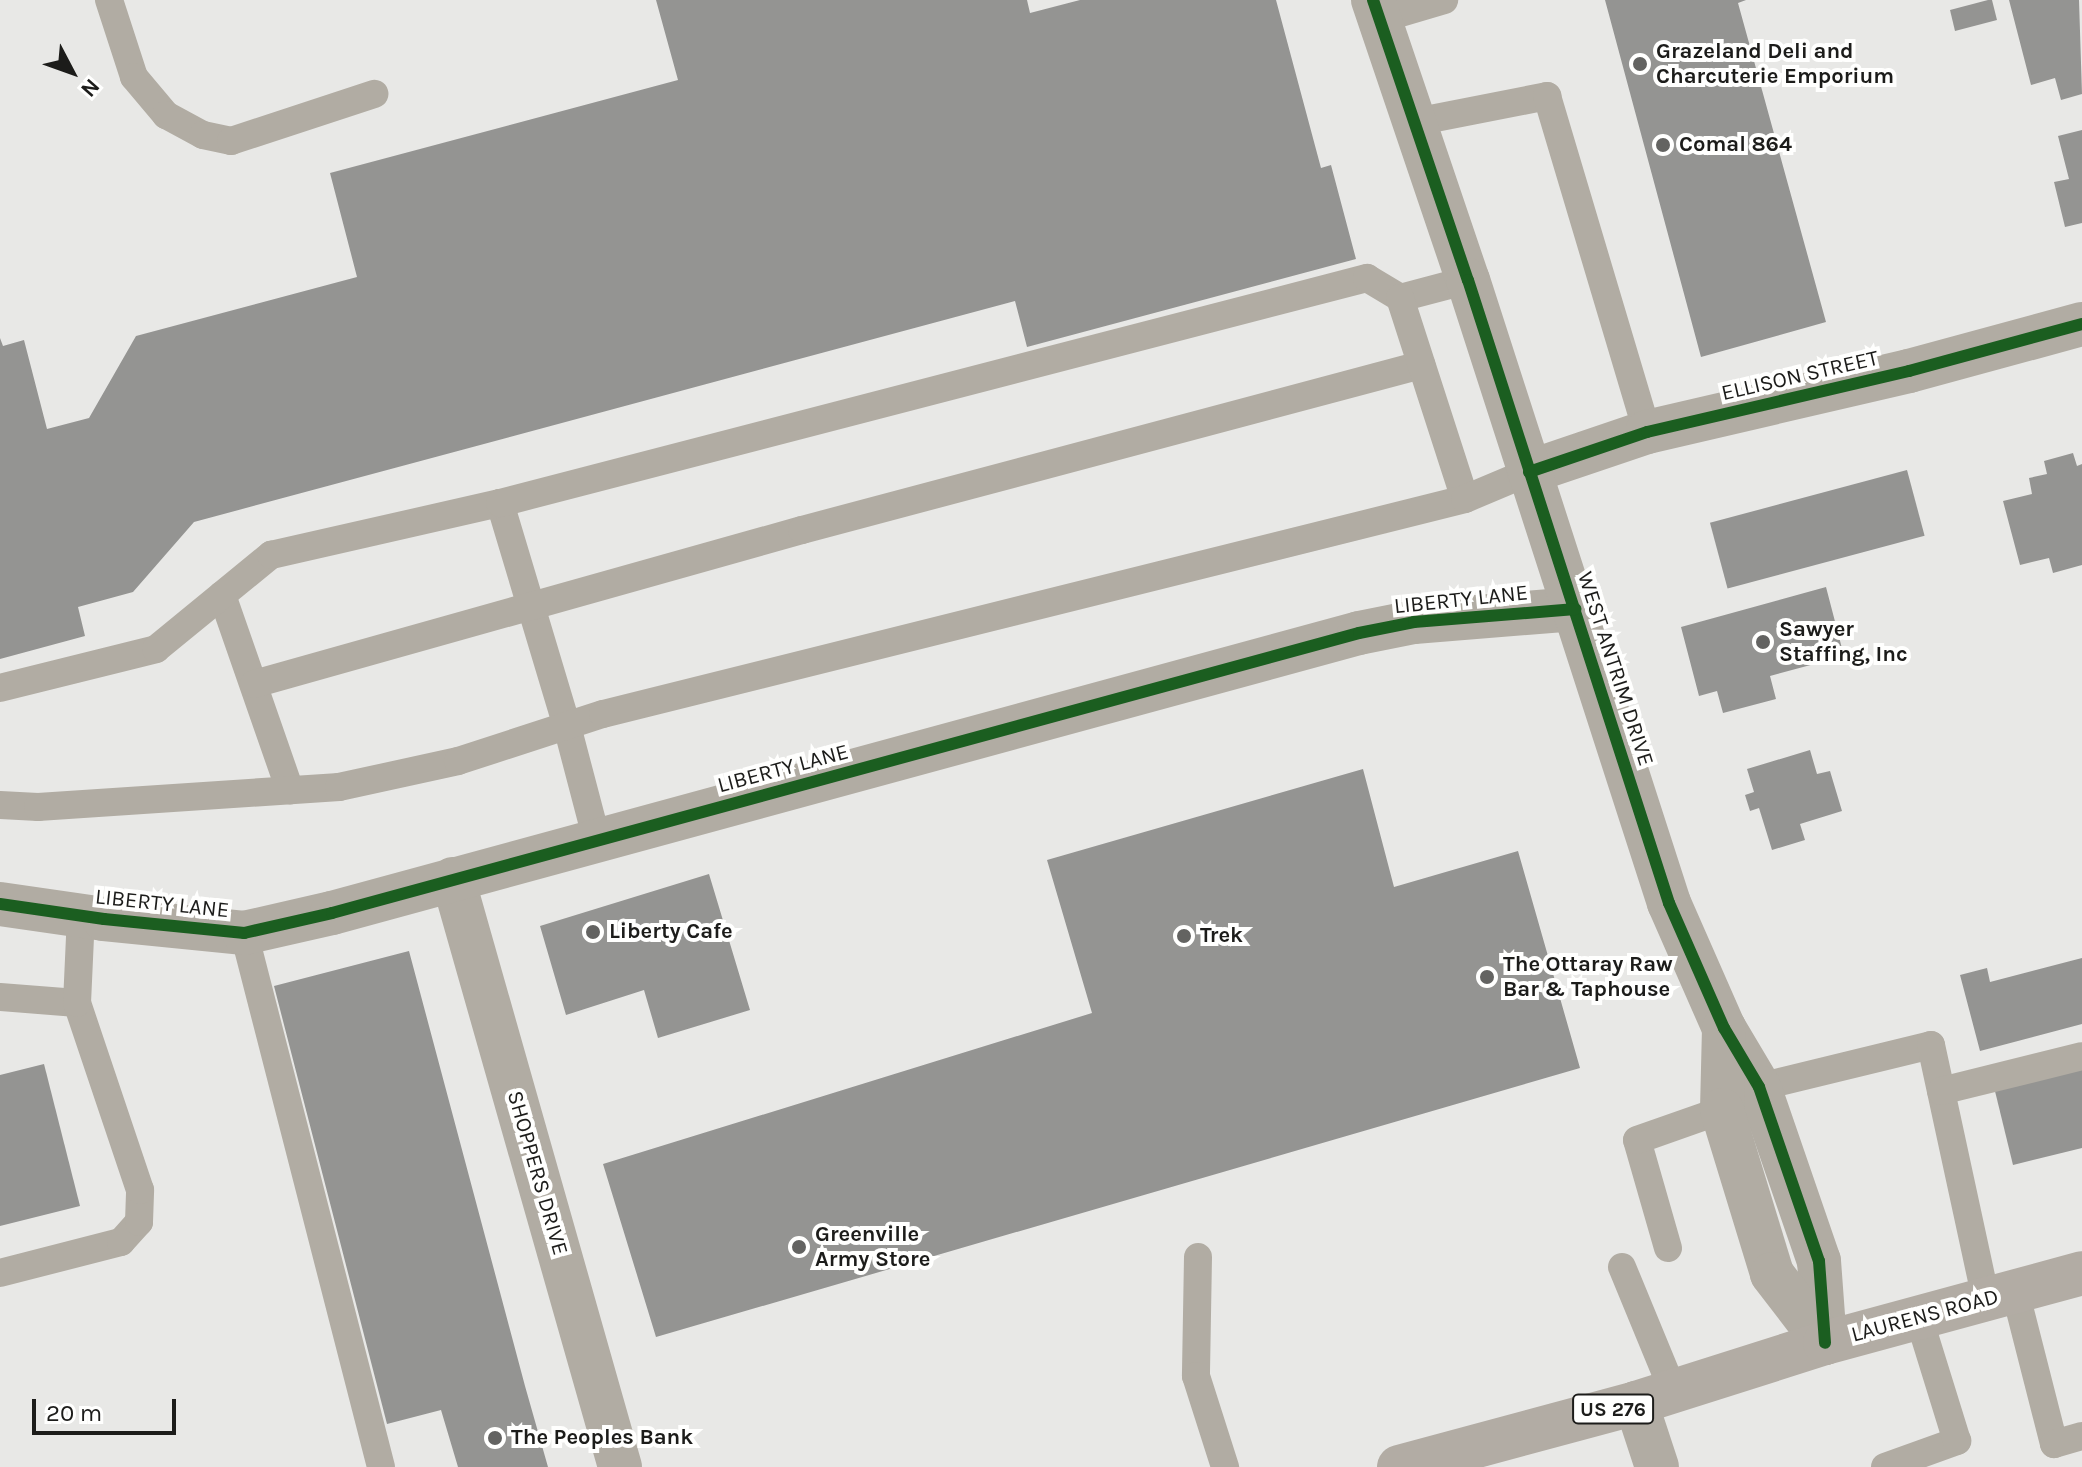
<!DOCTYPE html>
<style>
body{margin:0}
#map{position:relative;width:2082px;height:1467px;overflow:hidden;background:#e8e8e6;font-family:Karla,sans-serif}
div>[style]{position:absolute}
.building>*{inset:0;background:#949492;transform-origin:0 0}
.service>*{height:28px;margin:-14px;padding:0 14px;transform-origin:14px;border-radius:14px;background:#b1aca3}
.minor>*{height:44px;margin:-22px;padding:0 22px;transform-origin:22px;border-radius:22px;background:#b1aca3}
.tertiary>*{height:44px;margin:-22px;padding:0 22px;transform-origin:22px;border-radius:22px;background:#b1aca3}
.primary>*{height:44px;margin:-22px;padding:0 22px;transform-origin:22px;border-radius:22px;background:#b2aca4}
.cycleway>*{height:12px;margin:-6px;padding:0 6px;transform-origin:6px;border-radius:6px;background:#1b5e20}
.dots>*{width:22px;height:22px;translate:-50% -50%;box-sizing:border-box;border:4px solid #fffffe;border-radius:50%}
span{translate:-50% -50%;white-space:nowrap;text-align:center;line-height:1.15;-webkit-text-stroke:8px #fffffe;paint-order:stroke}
.shield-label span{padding:2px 6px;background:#fffffe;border:2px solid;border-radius:6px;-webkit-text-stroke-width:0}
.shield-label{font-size:20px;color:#1c1c1a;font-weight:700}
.poi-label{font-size:22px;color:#1c1c1a;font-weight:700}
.left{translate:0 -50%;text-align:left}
.street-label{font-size:22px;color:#1c1c1a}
.north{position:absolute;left:32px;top:32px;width:80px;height:80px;-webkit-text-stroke:6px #fffffe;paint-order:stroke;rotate:131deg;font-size:22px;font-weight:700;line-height:32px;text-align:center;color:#1c1c1a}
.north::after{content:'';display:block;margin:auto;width:28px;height:36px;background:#1c1c1a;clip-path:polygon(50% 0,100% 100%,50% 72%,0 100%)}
.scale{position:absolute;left:32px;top:1399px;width:144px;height:36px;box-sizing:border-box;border:4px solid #1c1c1a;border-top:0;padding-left:10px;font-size:24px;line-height:28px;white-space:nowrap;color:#1c1c1a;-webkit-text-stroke:6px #fffffe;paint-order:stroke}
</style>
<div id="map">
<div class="building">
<i style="clip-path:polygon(656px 0,1027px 0,1030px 13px,1080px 0,1276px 0,1321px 168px,1331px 165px,1356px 259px,1027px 347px,1015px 301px,194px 522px,133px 592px,78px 607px,85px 636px,0 659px,0 338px,3px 346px,24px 340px,47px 429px,89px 418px,136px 336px,357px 277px,330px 173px,678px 80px)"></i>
<i style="clip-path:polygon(1605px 0,1746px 0,1738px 3px,1826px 322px,1701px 357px)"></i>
<i style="clip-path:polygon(1988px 0,1992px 0,1997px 20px,1955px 31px,1950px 10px)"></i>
<i style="clip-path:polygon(2009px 0,2079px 0,2082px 94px,2061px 100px,2055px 78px,2031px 85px)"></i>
<i style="clip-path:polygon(2082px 130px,2082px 223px,2065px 227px,2054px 182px,2069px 179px,2058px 136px)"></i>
<i style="clip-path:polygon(2073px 453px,2077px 466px,2082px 464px,2082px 565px,2053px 573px,2049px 558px,2020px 565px,2003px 501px,2032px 494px,2029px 478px,2047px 474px,2044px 461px)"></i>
<i style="left:1907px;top:470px;width:68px;height:204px;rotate:75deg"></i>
<i style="clip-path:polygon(1826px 587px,1844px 656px,1770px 676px,1776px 699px,1723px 713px,1717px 691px,1699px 696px,1681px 627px)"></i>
<i style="clip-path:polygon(1810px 750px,1817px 774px,1830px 771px,1842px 811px,1800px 824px,1805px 840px,1772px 850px,1759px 808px,1750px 811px,1745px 795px,1754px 792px,1747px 769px)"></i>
<i style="clip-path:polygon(1363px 769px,1394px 887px,1518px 851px,1580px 1068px,656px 1337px,603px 1164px,1092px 1013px,1047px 860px)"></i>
<i style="clip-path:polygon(709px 874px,750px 1010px,658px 1038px,644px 990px,566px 1015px,540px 926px)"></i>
<i style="clip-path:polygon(409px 951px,525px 1386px,548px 1467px,458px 1467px,441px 1410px,387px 1424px,274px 986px)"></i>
<i style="clip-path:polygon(2082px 958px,2082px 1024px,1980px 1051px,1960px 975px,1987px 968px,1990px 982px)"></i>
<i style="clip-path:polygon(44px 1064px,80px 1206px,0 1226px,0 1075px)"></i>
<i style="clip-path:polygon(2082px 1065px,2082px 1148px,2013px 1165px,1994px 1087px)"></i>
</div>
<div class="service">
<i style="left:109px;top:0;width:81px;rotate:72deg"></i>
<i style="left:134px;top:77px;width:50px;rotate:49.9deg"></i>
<i style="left:166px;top:115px;width:42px;rotate:28.4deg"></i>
<i style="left:203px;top:135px;width:29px;rotate:12deg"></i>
<i style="left:231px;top:141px;width:151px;rotate:-18.2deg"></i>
<i style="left:1380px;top:19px;width:67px;rotate:-16.5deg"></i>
<i style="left:1415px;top:122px;width:135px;rotate:-11.1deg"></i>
<i style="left:1547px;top:96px;width:351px;rotate:73.4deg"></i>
<i style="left:1400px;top:298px;width:70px;rotate:-14.8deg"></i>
<i style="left:500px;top:503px;width:233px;rotate:73.3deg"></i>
<i style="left:567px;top:726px;width:118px;rotate:75.3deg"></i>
<i style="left:222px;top:595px;width:207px;rotate:70.8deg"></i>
<i style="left:254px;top:684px;width:569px;rotate:-15.7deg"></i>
<i style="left:802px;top:530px;width:641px;rotate:-14.93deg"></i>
<i style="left:0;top:688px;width:161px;rotate:-14deg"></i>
<i style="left:156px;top:649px;width:149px;rotate:-39.3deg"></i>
<i style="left:271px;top:555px;width:235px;rotate:-12.8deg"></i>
<i style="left:500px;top:503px;width:896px;rotate:-14.55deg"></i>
<i style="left:1367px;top:278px;width:39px;rotate:31deg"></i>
<i style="left:1400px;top:298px;width:211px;rotate:72.1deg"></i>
<i style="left:0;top:805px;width:38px;rotate:3deg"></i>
<i style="left:38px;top:807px;width:302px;rotate:-3.8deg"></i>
<i style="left:339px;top:787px;width:122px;rotate:-12.3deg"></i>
<i style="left:458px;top:761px;width:152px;rotate:-18deg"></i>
<i style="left:603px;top:714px;width:888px;rotate:-14deg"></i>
<i style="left:1465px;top:499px;width:69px;rotate:-22.9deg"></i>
<i style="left:244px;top:933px;width:551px;rotate:75.61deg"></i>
<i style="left:0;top:997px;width:77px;rotate:4.5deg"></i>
<i style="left:1759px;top:1087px;width:177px;rotate:-13.7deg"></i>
<i style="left:1931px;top:1045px;width:260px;rotate:77.8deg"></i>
<i style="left:1941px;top:1091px;width:145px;rotate:-13.9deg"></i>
<i style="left:1668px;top:1248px;width:112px;rotate:-106deg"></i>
<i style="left:1637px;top:1140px;width:90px;rotate:-19.4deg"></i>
<i style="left:1198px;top:1257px;width:119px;rotate:91deg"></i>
<i style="left:1196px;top:1376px;width:96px;rotate:72.3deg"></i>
<i style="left:1622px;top:1267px;width:134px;rotate:67.6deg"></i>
<i style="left:0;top:1273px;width:125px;rotate:-14.4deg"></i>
<i style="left:121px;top:1242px;width:27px;rotate:-48deg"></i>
<i style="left:139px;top:1222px;width:32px;rotate:-88deg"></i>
<i style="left:140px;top:1190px;width:197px;rotate:-108.6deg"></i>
<i style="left:77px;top:1003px;width:87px;rotate:-87.4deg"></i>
<i style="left:2015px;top:1291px;width:158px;rotate:75.7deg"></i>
<i style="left:2054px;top:1444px;width:29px;rotate:-16deg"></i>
<i style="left:1885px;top:1467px;width:77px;rotate:-19.9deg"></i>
<i style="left:1957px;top:1441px;width:129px;rotate:-107.2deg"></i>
</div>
<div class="minor">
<i style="left:1529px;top:472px;width:125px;rotate:-18.7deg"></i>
<i style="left:1647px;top:432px;width:269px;rotate:-13.1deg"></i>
<i style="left:1909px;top:371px;width:179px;rotate:-15.2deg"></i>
<i style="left:453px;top:879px;width:611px;rotate:74.14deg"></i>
<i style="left:0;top:904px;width:105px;rotate:8.2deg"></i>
<i style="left:104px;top:919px;width:141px;rotate:5.7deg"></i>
<i style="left:244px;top:933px;width:90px;rotate:-12.8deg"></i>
<i style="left:332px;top:913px;width:1064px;rotate:-15.25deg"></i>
<i style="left:1359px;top:633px;width:56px;rotate:-11.3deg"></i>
<i style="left:1414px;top:622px;width:162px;rotate:-4.6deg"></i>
<i style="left:1636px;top:1403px;width:67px;rotate:71.8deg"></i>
</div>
<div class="tertiary">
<i style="left:1373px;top:0;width:296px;rotate:71.3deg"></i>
<i style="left:1468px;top:280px;width:655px;rotate:72.12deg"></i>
<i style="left:1669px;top:903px;width:137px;rotate:66.3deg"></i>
<i style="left:1724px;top:1028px;width:69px;rotate:59.3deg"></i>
<i style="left:1759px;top:1087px;width:184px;rotate:71deg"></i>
<i style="left:1819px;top:1261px;width:82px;rotate:85.8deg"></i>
<i style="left:1724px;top:1028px;width:82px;rotate:91.4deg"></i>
<i style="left:1722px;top:1110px;width:171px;rotate:73deg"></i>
<i style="left:1772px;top:1274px;width:87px;rotate:52.5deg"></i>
</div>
<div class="primary">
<i style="left:1399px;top:1467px;width:245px;rotate:-15.1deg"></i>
<i style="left:1636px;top:1403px;width:198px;rotate:-17.6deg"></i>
<i style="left:1825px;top:1343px;width:266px;rotate:-15.2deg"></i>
</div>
<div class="cycleway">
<i style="left:1373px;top:0;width:296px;rotate:71.3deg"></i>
<i style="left:1468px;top:280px;width:655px;rotate:72.12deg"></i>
<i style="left:1669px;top:903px;width:137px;rotate:66.3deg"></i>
<i style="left:1724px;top:1028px;width:69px;rotate:59.3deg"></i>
<i style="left:1759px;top:1087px;width:184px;rotate:71deg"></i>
<i style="left:1819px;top:1261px;width:82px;rotate:85.8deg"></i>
<i style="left:1529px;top:472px;width:125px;rotate:-18.7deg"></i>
<i style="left:1647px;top:432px;width:269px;rotate:-13.1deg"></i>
<i style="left:1909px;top:371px;width:179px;rotate:-15.2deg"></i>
<i style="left:0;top:904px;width:105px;rotate:8.2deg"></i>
<i style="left:104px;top:919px;width:141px;rotate:5.7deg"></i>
<i style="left:244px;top:933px;width:90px;rotate:-12.8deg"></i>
<i style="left:332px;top:913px;width:1064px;rotate:-15.25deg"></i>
<i style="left:1359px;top:633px;width:56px;rotate:-11.3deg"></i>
<i style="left:1414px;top:622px;width:162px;rotate:-4.6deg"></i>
</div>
<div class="dots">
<i style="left:1640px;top:64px;background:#636361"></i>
<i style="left:1663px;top:145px;background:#636361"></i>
<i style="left:1763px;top:642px;background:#636361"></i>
<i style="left:593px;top:932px;background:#636361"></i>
<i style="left:1184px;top:936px;background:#636361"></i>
<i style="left:1487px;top:977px;background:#636361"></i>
<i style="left:799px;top:1247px;background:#636361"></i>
<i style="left:495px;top:1438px;background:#636361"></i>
</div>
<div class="shield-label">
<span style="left:1613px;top:1409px">US 276</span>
</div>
<div class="poi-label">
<span class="left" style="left:1656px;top:64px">Grazeland Deli and<br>Charcuterie Emporium</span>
<span class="left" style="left:1679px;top:145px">Comal 864</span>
<span class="left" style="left:1779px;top:642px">Sawyer<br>Staffing, Inc</span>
<span class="left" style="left:609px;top:932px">Liberty Cafe</span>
<span class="left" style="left:1200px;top:936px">Trek</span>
<span class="left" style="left:1503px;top:977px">The Ottaray Raw<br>Bar &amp; Taphouse</span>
<span class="left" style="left:815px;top:1247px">Greenville<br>Army Store</span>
<span class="left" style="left:511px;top:1438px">The Peoples Bank</span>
</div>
<div class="street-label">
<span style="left:1800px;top:376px;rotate:-13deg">ELLISON STREET</span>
<span style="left:1461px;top:600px;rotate:-6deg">LIBERTY LANE</span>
<span style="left:1615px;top:669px;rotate:72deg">WEST ANTRIM DRIVE</span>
<span style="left:783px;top:769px;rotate:-15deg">LIBERTY LANE</span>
<span style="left:162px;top:904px;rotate:6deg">LIBERTY LANE</span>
<span style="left:537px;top:1173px;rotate:74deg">SHOPPERS DRIVE</span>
<span style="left:1925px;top:1316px;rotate:-15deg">LAURENS ROAD</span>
</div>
<div class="north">N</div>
<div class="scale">20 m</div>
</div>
